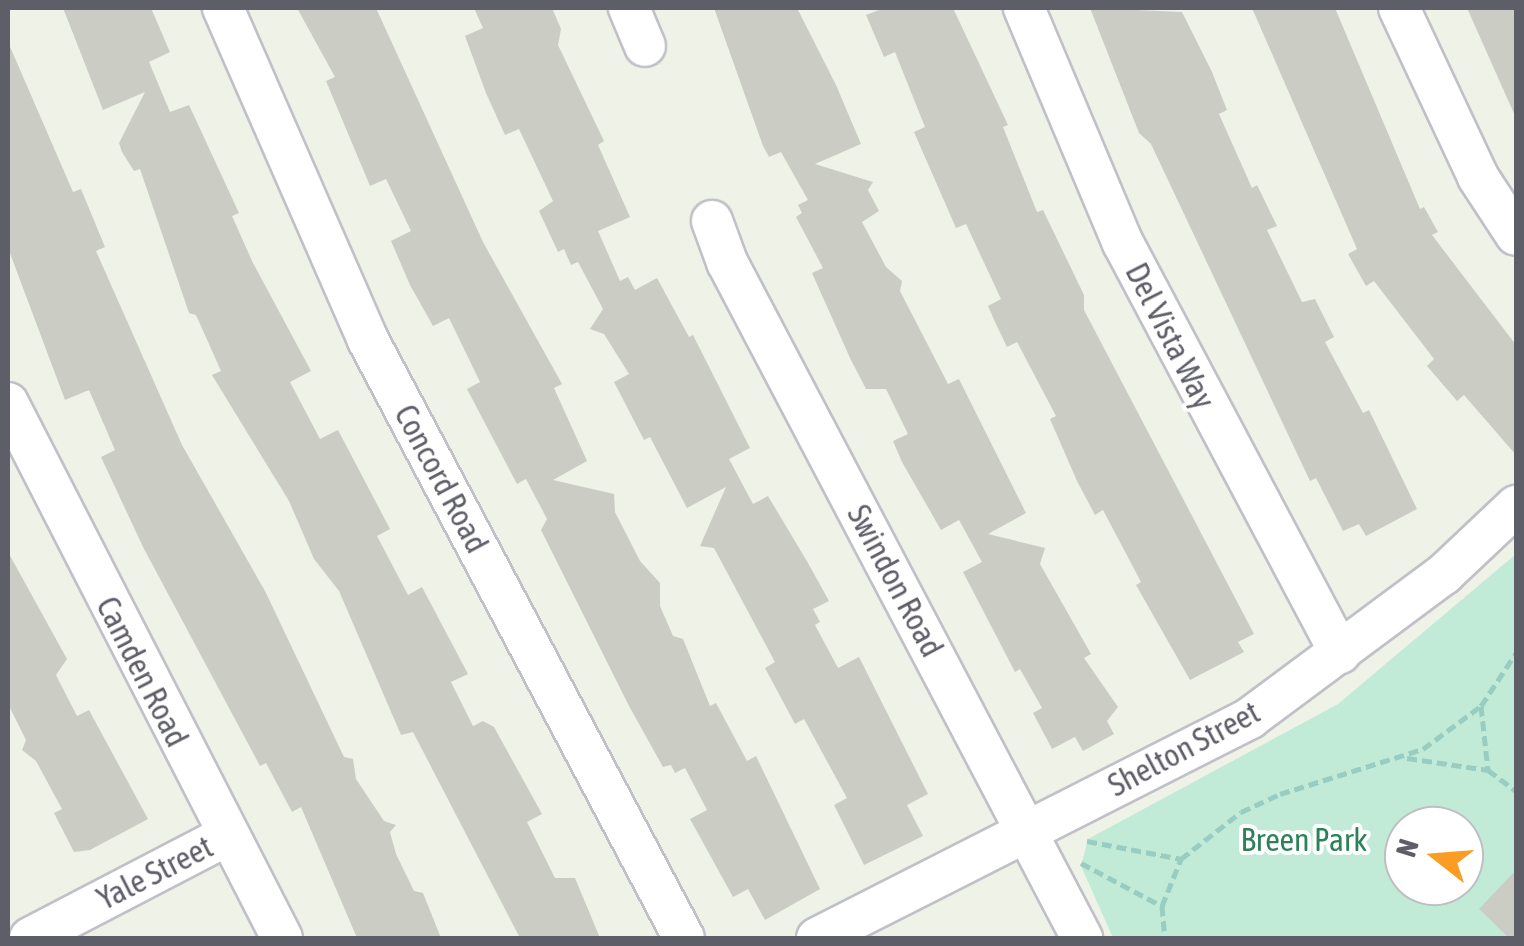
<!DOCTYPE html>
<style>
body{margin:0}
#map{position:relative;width:1524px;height:946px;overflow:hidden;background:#eff2e7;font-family:"Asap Condensed",sans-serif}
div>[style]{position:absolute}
.green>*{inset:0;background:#c1ebd6}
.building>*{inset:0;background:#cbcdc4}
.path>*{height:5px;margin-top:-2.5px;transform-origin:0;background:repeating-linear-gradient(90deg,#99cdc1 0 10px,transparent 0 15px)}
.roads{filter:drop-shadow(2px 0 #c1c0c8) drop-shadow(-2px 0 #c1c0c8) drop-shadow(0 2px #c1c0c8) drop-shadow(0 -2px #c1c0c8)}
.minor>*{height:40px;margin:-20px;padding:0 20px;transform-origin:20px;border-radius:20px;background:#fff}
span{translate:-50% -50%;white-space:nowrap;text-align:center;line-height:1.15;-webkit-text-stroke:8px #fff;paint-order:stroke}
.street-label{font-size:32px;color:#5e5e69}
.park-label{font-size:32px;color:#2b8259}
.frame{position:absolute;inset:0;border:10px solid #5e5e69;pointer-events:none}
.north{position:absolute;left:1384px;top:806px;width:100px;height:100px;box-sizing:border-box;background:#fff;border:2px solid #bfbfc3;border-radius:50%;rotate:287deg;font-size:28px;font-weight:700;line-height:40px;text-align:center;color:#5e5e69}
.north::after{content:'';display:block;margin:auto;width:35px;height:45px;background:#fb9c23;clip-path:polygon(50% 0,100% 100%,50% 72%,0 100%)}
</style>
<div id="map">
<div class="green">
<i style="clip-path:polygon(evenodd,1516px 554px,1516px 938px,1113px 938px,1081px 866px,1088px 839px,1338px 704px,1516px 554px,1404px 826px,1464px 826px,1464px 886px,1404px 886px,1404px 826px)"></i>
</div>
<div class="building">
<i style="clip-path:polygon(63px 8px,151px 8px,170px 52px,149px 62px,170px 112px,189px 105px,239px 213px,232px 216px,253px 263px,311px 371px,290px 382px,320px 439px,338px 430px,390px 529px,377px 536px,408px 595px,422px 587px,468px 674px,451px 682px,473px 726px,483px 721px,494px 727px,542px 814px,527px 822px,555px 878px,575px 878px,600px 938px,520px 938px,413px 732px,401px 735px,339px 591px,314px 559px,289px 501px,212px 375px,221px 371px,196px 315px,189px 313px,140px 169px,134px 171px,122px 152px,119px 143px,145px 92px,103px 110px)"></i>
<i style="clip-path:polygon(297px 8px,376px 8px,483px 242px,562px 384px,554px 388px,587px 461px,553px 480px,614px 494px,615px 512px,640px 561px,660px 583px,660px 606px,673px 636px,683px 639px,710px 706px,716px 703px,747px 761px,756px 756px,820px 889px,765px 920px,748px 889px,733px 897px,690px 819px,707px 810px,685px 768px,675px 773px,671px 765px,663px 767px,629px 706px,541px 530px,547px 519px,526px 479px,517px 484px,467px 389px,480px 382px,449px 318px,433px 326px,410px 285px,391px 241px,411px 231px,386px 179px,370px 186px,326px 81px,335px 77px)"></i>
<i style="clip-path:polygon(474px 8px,552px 8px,561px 29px,558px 45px,604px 141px,598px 145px,630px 217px,598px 231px,620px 281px,628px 277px,635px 290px,657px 278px,689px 337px,693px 335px,750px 448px,729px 459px,753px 504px,768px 496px,808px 563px,829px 601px,813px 609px,820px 622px,815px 625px,838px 668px,859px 657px,928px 794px,907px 805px,923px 836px,864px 865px,834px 805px,847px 798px,804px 719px,795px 724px,765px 668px,775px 662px,714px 548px,700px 546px,726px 487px,687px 508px,650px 437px,644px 440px,614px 382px,629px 374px,604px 334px,590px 329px,603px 309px,578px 262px,571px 265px,564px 249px,558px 252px,539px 211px,553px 201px,519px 129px,505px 135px,486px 93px,465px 36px,483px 28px)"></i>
<i style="clip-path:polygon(714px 8px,797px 8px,836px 85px,861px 144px,815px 164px,873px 182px,868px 190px,879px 211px,862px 222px,886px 267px,902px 281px,900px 291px,948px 384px,959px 379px,1026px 513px,988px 534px,1045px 548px,1040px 564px,1091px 654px,1084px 658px,1118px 707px,1107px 721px,1114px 734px,1083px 751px,1075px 737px,1052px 749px,1033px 713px,1042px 708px,1020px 669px,1015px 672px,963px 572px,982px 562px,959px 520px,941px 530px,902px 462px,893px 441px,908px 434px,886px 389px,866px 389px,850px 358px,812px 273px,823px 268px,796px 217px,802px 213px,798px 205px,808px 200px,781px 152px,769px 157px,763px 146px)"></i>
<i style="clip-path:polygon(884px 8px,953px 8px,1008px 125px,1003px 127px,1037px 212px,1043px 210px,1084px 295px,1084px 310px,1254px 634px,1238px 642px,1244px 652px,1190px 680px,1136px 585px,1141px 582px,1103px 510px,1095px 515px,1077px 481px,1050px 419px,1056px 416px,1017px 342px,1007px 347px,995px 322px,988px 306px,1001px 299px,966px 224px,956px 228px,914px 132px,925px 127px,895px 52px,884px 57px,866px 15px)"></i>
<i style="clip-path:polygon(1090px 8px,1182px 12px,1212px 72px,1227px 110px,1219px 114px,1252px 188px,1257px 185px,1277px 226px,1267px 230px,1302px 302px,1315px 299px,1334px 337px,1325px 342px,1363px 413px,1369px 410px,1417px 509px,1366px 536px,1359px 524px,1343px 531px,1316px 478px,1310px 481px,1151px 144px,1139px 133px)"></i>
<i style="clip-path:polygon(1252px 8px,1335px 8px,1420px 209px,1424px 207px,1438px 232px,1432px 235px,1516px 345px,1516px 455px,1464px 395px,1457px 401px,1427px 366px,1434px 359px,1374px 281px,1366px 286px,1348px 254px,1357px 249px)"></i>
<i style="clip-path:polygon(1467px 8px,1516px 8px,1516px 118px)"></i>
<i style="clip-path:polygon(8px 42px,73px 192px,81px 189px,105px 247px,96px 251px,182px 445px,265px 591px,344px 757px,353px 759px,356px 779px,384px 821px,396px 825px,390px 832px,396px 854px,414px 891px,423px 893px,441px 938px,357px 938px,301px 807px,292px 812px,266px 763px,260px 766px,143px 547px,101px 457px,115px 450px,89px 390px,65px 400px,8px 248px)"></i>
<i style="clip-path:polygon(8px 552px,67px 659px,56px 675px,77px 716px,89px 710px,148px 819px,90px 850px,74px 852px,54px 813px,62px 809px,36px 761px,22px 750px,26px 740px,8px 704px)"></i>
<i style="clip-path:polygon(1516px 870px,1516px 938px,1509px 938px,1479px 909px)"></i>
</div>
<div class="path">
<i style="left:1481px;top:706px;width:64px;rotate:83.8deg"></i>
<i style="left:1488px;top:770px;width:35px;rotate:37deg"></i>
<i style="left:1407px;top:758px;width:82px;rotate:8.4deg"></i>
<i style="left:1087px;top:841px;width:96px;rotate:10.8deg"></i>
<i style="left:1181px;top:859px;width:76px;rotate:-38.1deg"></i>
<i style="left:1241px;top:812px;width:43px;rotate:-24.8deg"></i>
<i style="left:1280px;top:794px;width:150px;rotate:-17.5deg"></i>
<i style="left:1423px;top:749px;width:72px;rotate:-36.6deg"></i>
<i style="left:1481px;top:706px;width:64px;rotate:-56.6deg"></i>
<i style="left:1081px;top:863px;width:92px;rotate:28deg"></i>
<i style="left:1162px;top:906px;width:51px;rotate:-68deg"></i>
<i style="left:1162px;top:906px;width:32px;rotate:85deg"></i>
</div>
<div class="roads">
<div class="minor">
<i style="left:223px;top:8px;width:362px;rotate:66.4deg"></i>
<i style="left:368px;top:340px;width:676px;rotate:62.15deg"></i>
<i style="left:629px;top:8px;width:41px;rotate:67.2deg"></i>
<i style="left:1024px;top:8px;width:255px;rotate:67.2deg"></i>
<i style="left:1123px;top:243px;width:464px;rotate:62.1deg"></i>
<i style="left:1399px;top:8px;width:187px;rotate:64.9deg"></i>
<i style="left:1478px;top:177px;width:69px;rotate:56.8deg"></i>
<i style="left:712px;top:221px;width:44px;rotate:69.9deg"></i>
<i style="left:727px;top:262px;width:764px;rotate:62.29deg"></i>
<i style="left:8px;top:403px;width:601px;rotate:62.88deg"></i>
<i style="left:30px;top:938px;width:221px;rotate:-27.5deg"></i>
<i style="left:817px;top:938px;width:486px;rotate:-26.9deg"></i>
<i style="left:1250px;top:718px;width:242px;rotate:-36.6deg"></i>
<i style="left:1444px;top:574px;width:99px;rotate:-43.4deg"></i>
</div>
</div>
<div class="street-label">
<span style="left:1170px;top:336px;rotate:63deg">Del Vista Way</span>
<span style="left:441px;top:479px;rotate:62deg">Concord Road</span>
<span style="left:895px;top:581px;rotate:62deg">Swindon Road</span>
<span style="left:142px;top:672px;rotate:63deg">Camden Road</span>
<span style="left:1184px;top:749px;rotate:-28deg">Shelton Street</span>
<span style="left:155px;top:873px;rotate:-27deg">Yale Street</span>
</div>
<div class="park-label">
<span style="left:1304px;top:840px">Breen Park</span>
</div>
<div class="frame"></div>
<div class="north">N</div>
</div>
